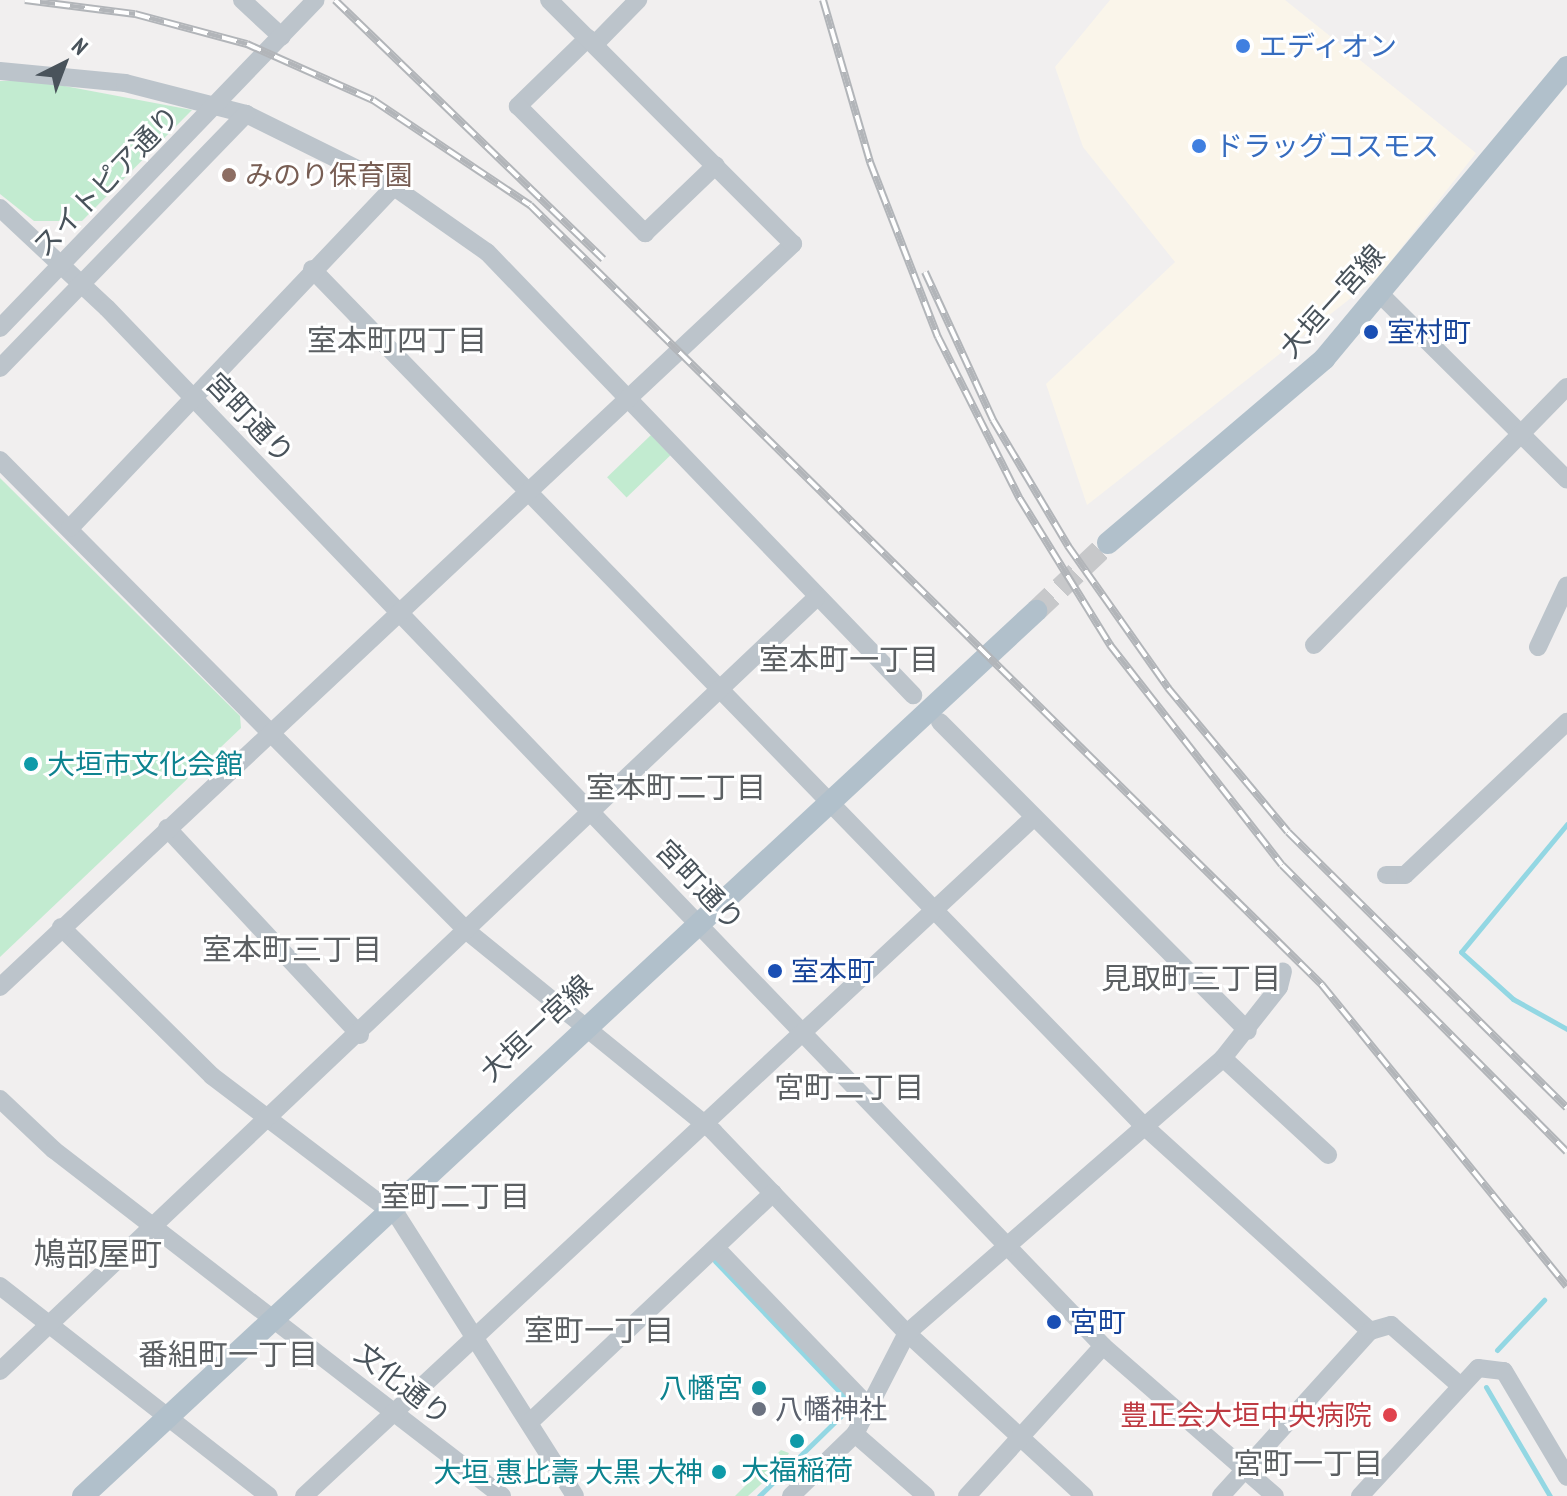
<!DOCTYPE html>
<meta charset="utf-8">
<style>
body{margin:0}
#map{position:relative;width:1567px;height:1496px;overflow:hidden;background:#f1efef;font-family:"PT Sans Narrow","Noto Sans JP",sans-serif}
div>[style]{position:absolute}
.commercial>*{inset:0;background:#faf5ea}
.green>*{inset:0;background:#c2ebd0;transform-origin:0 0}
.stream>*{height:5px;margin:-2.5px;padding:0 2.5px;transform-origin:2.5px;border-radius:2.5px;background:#93d7e3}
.major-tunnel>*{height:22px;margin-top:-11px;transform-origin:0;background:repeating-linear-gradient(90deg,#c7c8ca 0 22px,transparent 0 33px)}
.minor>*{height:18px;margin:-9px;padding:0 9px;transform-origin:9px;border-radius:9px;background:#bcc4cb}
.major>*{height:22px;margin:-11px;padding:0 11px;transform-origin:11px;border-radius:11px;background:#b1c0cb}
.rail>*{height:8px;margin-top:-4px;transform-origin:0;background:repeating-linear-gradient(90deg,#fff 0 15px,#b2b5b9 0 30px);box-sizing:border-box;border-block:2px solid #b2b5b9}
.dots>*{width:22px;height:22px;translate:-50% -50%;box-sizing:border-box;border:4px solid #fff;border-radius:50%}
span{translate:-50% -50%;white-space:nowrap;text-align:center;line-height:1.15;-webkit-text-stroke:6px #fff;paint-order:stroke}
.shop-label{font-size:28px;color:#366cbe}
.left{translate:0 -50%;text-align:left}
.education-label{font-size:28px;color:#785e54}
.street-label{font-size:28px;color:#49535b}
.transit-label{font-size:28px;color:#164399}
.culture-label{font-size:28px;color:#0d838f}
.right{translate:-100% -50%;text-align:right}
.worship-label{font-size:28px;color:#5b616d}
.health-label{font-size:28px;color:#be3a42}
.neighbourhood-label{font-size:30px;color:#5c6063}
.quarter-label{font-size:32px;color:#5c6063}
.north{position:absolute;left:24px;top:24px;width:80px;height:80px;-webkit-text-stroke:6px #fff;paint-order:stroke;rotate:42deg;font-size:22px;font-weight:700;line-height:32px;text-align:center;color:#49535b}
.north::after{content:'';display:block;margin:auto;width:28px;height:36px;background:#49535b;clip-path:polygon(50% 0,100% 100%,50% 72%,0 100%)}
</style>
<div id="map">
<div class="commercial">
<i style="clip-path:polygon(1110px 0,1285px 0,1476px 153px,1379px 276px,1087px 505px,1046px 384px,1175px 262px,1083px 147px,1055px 67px)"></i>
</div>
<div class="green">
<i style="clip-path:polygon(0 81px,38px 81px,192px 110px,82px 221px,34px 221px,0 194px)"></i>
<i style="left:651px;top:435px;width:28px;height:61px;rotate:46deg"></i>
<i style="clip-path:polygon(0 478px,240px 716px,241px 728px,0 957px)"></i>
<i style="clip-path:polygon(781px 1450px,789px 1453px,782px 1465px,748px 1496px,735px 1496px)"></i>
</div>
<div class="stream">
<i style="left:1567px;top:824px;width:166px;rotate:129.6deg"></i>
<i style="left:1461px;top:952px;width:70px;rotate:42.1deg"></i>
<i style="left:1513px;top:999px;width:62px;rotate:29.1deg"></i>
<i style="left:715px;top:1261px;width:199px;rotate:46.4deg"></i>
<i style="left:852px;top:1405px;width:130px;rotate:135.6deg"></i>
<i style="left:1497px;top:1350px;width:69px;rotate:-46.8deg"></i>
<i style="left:1486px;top:1387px;width:126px;rotate:59.6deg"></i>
</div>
<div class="major-tunnel">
<i style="left:1036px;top:611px;width:99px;rotate:-43.4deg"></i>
</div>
<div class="minor">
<i style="left:242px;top:0;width:54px;rotate:42.8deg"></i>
<i style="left:588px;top:38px;width:98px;rotate:135.8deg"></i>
<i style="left:518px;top:106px;width:180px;rotate:45deg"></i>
<i style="left:645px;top:233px;width:98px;rotate:-43.8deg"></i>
<i style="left:595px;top:44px;width:62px;rotate:-45.7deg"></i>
<i style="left:0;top:71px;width:126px;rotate:5.5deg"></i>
<i style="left:125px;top:83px;width:125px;rotate:14.4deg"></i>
<i style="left:246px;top:114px;width:165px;rotate:26.3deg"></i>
<i style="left:394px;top:187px;width:113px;rotate:35deg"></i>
<i style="left:487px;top:252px;width:615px;rotate:46.12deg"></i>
<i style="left:0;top:208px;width:146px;rotate:43.1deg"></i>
<i style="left:107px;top:308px;width:1439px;rotate:46.18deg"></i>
<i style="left:1103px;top:1346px;width:228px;rotate:41.1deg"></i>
<i style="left:312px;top:269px;width:1193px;rotate:45.85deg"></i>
<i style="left:1143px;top:1125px;width:307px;rotate:42.2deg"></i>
<i style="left:1370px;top:1331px;width:222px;rotate:132.1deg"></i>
<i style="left:1381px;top:295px;width:262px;rotate:44.8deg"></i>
<i style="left:0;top:328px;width:455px;rotate:-46.1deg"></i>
<i style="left:0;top:368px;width:354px;rotate:-45.9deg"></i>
<i style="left:0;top:460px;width:663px;rotate:45.24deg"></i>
<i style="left:467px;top:931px;width:318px;rotate:39.1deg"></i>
<i style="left:714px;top:1132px;width:279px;rotate:46.2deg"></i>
<i style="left:907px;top:1333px;width:241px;rotate:42.6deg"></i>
<i style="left:70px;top:528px;width:470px;rotate:-46.5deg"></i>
<i style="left:1314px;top:645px;width:361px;rotate:-45.6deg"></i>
<i style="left:1538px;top:647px;width:68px;rotate:-64.9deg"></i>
<i style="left:940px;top:722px;width:436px;rotate:45.1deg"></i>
<i style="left:167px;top:828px;width:283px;rotate:47deg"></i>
<i style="left:1386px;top:875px;width:19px"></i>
<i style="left:1405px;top:875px;width:223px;rotate:-43.4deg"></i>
<i style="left:61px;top:927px;width:212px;rotate:44.6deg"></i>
<i style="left:212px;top:1076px;width:233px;rotate:37.2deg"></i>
<i style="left:398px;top:1217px;width:330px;rotate:57.6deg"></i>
<i style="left:0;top:987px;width:1087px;rotate:-43.14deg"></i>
<i style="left:793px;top:244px;width:345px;rotate:-135deg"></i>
<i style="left:1223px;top:1058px;width:143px;rotate:42.7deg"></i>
<i style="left:0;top:1099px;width:74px;rotate:43.4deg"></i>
<i style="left:54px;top:1150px;width:566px;rotate:37.68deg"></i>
<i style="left:716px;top:1248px;width:221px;rotate:46.1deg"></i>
<i style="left:0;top:1286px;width:341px;rotate:38deg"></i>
<i style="left:1370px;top:1331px;width:22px;rotate:-16deg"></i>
<i style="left:1391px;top:1325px;width:88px;rotate:41.3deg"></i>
<i style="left:0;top:1371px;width:1124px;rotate:-43.45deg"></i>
<i style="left:530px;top:1422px;width:334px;rotate:-43.3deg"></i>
<i style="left:855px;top:1434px;width:94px;rotate:41.1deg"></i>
<i style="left:304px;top:1496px;width:996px;rotate:-42.92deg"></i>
<i style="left:791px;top:1496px;width:89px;rotate:-44.1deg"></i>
<i style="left:855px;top:1434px;width:114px;rotate:-62.8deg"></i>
<i style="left:907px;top:1333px;width:419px;rotate:-41deg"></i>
<i style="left:1223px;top:1058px;width:90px;rotate:-51.7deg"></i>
<i style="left:1279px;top:987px;width:16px;rotate:-76deg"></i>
<i style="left:967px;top:1496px;width:202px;rotate:-47.8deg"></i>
<i style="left:1360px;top:1496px;width:174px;rotate:-47.3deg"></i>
<i style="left:1478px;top:1368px;width:26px;rotate:7deg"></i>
<i style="left:1504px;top:1371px;width:123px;rotate:59.3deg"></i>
</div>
<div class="major">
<i style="left:1108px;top:543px;width:284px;rotate:-40.4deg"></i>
<i style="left:1324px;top:359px;width:380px;rotate:-50.2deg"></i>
<i style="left:83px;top:1496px;width:1301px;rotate:-42.88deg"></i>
</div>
<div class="rail">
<i style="left:25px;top:0;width:111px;rotate:7.3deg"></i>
<i style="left:135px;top:14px;width:116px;rotate:15deg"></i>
<i style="left:247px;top:44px;width:138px;rotate:24deg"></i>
<i style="left:373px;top:100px;width:189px;rotate:33.8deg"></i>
<i style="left:530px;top:205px;width:1112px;rotate:44.56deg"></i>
<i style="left:1322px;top:985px;width:388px;rotate:50.9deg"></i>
<i style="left:335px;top:0;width:373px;rotate:44deg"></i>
<i style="left:823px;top:0;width:169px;rotate:73.8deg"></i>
<i style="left:870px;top:162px;width:188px;rotate:68.8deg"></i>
<i style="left:938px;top:337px;width:182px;rotate:63.2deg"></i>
<i style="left:1020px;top:499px;width:172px;rotate:58.3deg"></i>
<i style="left:1110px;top:645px;width:279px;rotate:52deg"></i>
<i style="left:1282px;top:865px;width:404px;rotate:45.2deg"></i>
<i style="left:925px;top:272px;width:163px;rotate:65.3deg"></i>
<i style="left:993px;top:420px;width:147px;rotate:59.2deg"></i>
<i style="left:1068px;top:546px;width:174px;rotate:54.8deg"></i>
<i style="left:1168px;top:688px;width:187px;rotate:50.2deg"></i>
<i style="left:1288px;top:832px;width:392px;rotate:44.7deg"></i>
</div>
<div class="dots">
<i style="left:1243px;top:46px;background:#3f7fe0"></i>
<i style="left:1199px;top:146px;background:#3f7fe0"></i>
<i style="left:229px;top:175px;background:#8d6e63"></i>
<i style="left:1371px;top:332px;background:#1a4fb4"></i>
<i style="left:31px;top:764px;background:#0f9aa8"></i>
<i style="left:775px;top:971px;background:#1a4fb4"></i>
<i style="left:1054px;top:1322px;background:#1a4fb4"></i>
<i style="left:759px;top:1388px;background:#0f9aa8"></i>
<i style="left:759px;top:1409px;background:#6b7280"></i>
<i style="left:1390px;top:1415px;background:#e0444e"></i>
<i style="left:797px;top:1441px;background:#0f9aa8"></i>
<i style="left:719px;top:1472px;background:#0f9aa8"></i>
</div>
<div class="shop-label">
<span class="left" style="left:1259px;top:46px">エディオン</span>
<span class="left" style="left:1215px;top:146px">ドラッグコスモス</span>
</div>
<div class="education-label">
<span class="left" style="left:245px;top:175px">みのり保育園</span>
</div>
<div class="street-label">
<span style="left:106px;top:181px;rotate:-46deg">スイトピア通り</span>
<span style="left:1332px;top:301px;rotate:-48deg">大垣一宮線</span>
<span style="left:250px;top:418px;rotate:46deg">宮町通り</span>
<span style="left:700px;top:885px;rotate:46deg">宮町通り</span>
<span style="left:536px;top:1028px;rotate:-43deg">大垣一宮線</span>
<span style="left:403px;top:1384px;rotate:38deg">文化通り</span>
</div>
<div class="transit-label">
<span class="left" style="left:1387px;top:332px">室村町</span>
<span class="left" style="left:791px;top:971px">室本町</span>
<span class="left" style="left:1070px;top:1322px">宮町</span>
</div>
<div class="culture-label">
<span class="left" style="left:47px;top:764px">大垣市文化会館</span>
<span class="right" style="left:743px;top:1388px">八幡宮</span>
<span style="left:797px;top:1470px">大福稲荷</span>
<span class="right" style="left:703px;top:1472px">大垣 惠比壽 大黒 大神</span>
</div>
<div class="worship-label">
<span class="left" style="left:775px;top:1409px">八幡神社</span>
</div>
<div class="health-label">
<span class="right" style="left:1372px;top:1415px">豊正会大垣中央病院</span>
</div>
<div class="neighbourhood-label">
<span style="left:397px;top:340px">室本町四丁目</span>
<span style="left:849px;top:659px">室本町一丁目</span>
<span style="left:676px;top:787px">室本町二丁目</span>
<span style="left:292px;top:949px">室本町三丁目</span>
<span style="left:1191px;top:978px">見取町三丁目</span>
<span style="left:849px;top:1087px">宮町二丁目</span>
<span style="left:455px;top:1196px">室町二丁目</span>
<span style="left:599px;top:1330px">室町一丁目</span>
<span style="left:228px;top:1354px">番組町一丁目</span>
<span style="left:1308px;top:1463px">宮町一丁目</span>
</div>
<div class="quarter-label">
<span style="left:98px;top:1253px">鳩部屋町</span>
</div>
<div class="north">N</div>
</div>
